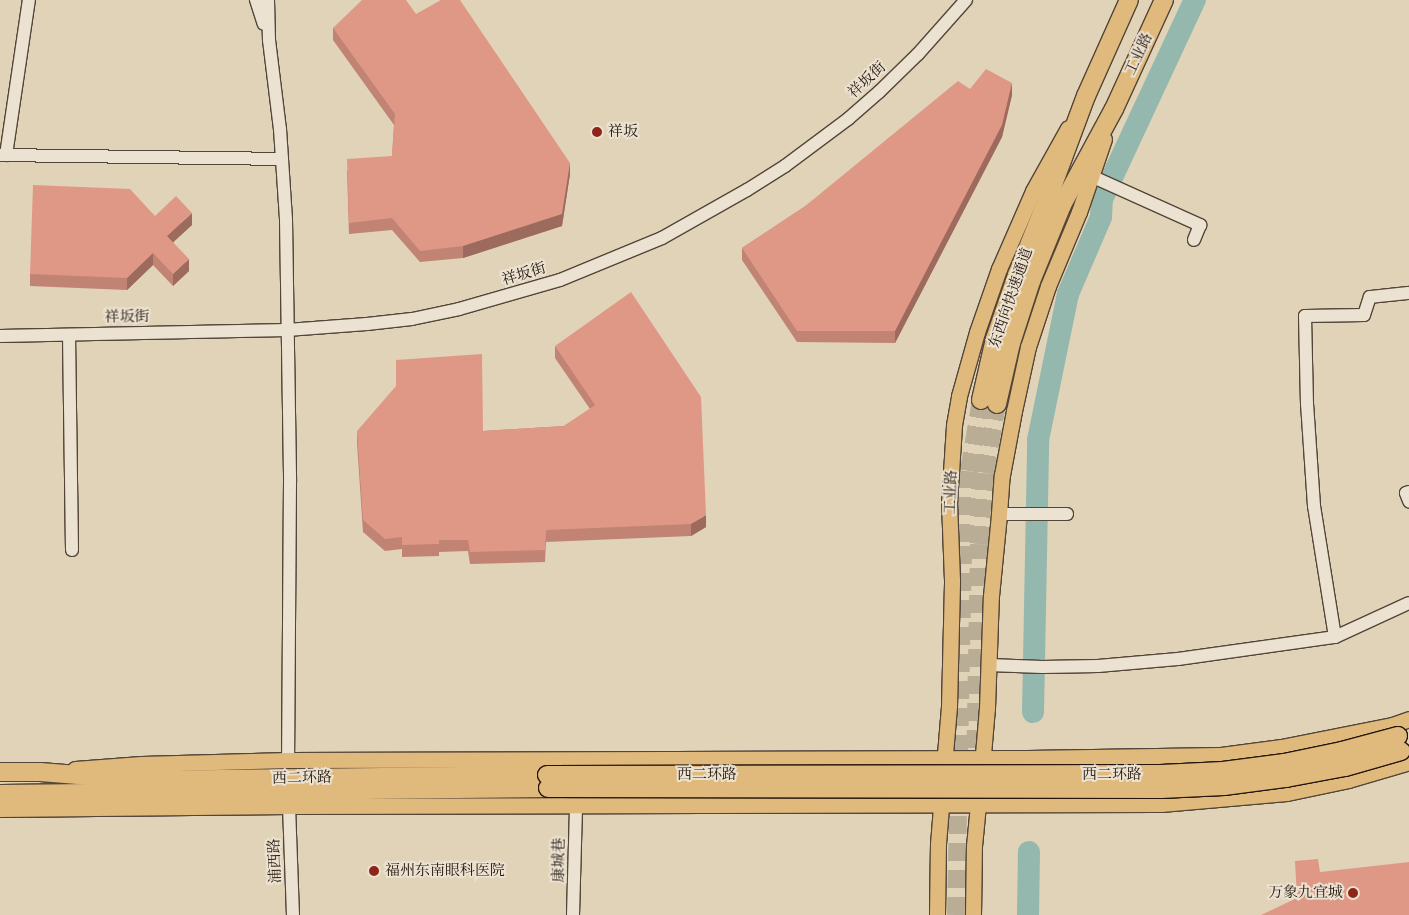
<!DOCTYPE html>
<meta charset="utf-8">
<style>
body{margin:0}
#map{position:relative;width:1409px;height:915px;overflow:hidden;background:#e0d3b8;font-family:"IM FELL French Canon","Noto Serif SC",serif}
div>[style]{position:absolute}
.river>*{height:22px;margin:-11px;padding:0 11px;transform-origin:11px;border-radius:11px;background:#94b8ad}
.highway-tunnel>*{height:18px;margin-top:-9px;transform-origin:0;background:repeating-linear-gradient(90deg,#baad96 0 18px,transparent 0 27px)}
.roads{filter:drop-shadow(1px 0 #534538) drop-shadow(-1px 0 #534538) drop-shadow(0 1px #534538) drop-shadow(0 -1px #534538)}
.minor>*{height:12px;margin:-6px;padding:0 6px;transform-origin:6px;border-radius:6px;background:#ebe2d1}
.major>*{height:15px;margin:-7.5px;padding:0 7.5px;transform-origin:7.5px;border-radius:7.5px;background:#e0ba7c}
.highway>*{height:18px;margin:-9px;padding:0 9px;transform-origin:9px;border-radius:9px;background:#e0ba7c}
.bridges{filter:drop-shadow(1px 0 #24160d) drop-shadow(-1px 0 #24160d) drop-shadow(0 1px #24160d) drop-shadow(0 -1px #24160d)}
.highway-bridge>*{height:18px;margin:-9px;padding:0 9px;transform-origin:9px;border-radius:9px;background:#e0ba7c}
.wall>*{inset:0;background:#c18373}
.shaded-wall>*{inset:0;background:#9d6a5e}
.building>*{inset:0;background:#e09886}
.dots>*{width:14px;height:14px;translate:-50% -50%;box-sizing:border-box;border:2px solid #ebe2d1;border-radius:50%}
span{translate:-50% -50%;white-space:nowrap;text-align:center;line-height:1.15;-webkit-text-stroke:4px #ebe2d1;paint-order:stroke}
.street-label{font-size:15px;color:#24160d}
.poi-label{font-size:15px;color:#24160d}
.left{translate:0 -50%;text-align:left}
.right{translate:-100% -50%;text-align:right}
</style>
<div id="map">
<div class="river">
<i style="left:1033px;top:712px;width:272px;rotate:-88.9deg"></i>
<i style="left:1038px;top:440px;width:149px;rotate:-78.4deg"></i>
<i style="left:1068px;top:294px;width:84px;rotate:-66.8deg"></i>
<i style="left:1101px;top:217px;width:18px;rotate:-87deg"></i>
<i style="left:1102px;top:199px;width:220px;rotate:-65deg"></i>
<i style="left:1028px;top:915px;width:63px;rotate:-89.1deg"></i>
</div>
<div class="highway-tunnel">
<i style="left:975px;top:775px;width:231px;rotate:-89deg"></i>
<i style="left:979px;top:544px;width:71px;rotate:-85.2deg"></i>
<i style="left:985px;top:473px;width:70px;rotate:-80.1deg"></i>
<i style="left:956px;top:915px;width:373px;rotate:-88.9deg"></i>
<i style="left:963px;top:542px;width:71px;rotate:-85.2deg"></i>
<i style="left:969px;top:471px;width:72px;rotate:-80.4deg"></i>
</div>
<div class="roads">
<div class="minor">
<i style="left:256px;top:0;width:25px;rotate:72deg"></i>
<i style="left:268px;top:0;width:40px;rotate:88.6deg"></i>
<i style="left:269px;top:40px;width:90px;rotate:83deg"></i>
<i style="left:280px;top:129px;width:91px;rotate:86.2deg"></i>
<i style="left:286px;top:220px;width:262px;rotate:89.1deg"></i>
<i style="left:290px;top:482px;width:278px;rotate:90.4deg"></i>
<i style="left:0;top:155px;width:282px;rotate:0.8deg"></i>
<i style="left:6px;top:155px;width:157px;rotate:-81.6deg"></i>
<i style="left:1091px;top:176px;width:120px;rotate:24.2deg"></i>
<i style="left:1200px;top:225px;width:16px;rotate:112deg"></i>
<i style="left:69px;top:335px;width:215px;rotate:89.2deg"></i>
<i style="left:0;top:336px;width:287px;rotate:-1.2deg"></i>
<i style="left:287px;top:330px;width:80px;rotate:-4.3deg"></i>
<i style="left:367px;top:324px;width:45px;rotate:-6.3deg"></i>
<i style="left:412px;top:319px;width:48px;rotate:-12deg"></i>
<i style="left:459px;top:309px;width:105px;rotate:-16deg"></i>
<i style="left:560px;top:280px;width:110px;rotate:-22.4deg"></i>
<i style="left:662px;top:238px;width:98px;rotate:-29.5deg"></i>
<i style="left:747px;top:190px;width:45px;rotate:-32.3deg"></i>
<i style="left:785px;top:166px;width:79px;rotate:-36.7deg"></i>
<i style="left:848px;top:119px;width:41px;rotate:-41.1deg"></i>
<i style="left:879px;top:92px;width:54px;rotate:-44.3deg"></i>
<i style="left:918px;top:54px;width:72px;rotate:-48.4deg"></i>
<i style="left:1409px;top:492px;width:3px;rotate:162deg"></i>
<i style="left:1406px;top:493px;width:9px;rotate:69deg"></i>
<i style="left:999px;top:514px;width:68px"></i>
<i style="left:1335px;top:637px;width:81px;rotate:-24.7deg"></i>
<i style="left:989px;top:665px;width:53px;rotate:2.2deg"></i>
<i style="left:1042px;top:667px;width:56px;rotate:-1deg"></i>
<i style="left:1098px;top:666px;width:80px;rotate:-5deg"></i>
<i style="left:1178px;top:659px;width:159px;rotate:-8deg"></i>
<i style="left:1335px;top:637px;width:133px;rotate:-99.1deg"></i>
<i style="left:1314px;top:506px;width:102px;rotate:-93.9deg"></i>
<i style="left:1307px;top:404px;width:88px;rotate:-91.3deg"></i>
<i style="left:1305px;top:316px;width:59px;rotate:-1deg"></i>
<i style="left:1364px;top:315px;width:19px;rotate:-72deg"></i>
<i style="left:1370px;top:297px;width:39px;rotate:-6deg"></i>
<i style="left:289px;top:806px;width:109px;rotate:87.9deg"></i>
<i style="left:573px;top:915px;width:109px;rotate:-88.4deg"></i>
</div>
<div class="major">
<i style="left:944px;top:766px;width:60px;rotate:-85.2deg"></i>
<i style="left:949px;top:706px;width:126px;rotate:-88.6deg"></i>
<i style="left:952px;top:580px;width:77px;rotate:-92.2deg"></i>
<i style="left:949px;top:503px;width:78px;rotate:-86.3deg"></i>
<i style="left:954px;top:425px;width:29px;rotate:-80deg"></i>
<i style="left:959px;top:396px;width:66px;rotate:-74.3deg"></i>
<i style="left:977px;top:332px;width:67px;rotate:-70.8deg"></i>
<i style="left:999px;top:269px;width:85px;rotate:-66.4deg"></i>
<i style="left:1033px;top:191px;width:72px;rotate:-60.9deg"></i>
<i style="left:982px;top:766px;width:58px;rotate:-85.1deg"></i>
<i style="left:987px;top:708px;width:112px;rotate:-88deg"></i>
<i style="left:991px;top:596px;width:82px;rotate:-84.4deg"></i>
<i style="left:999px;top:514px;width:39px;rotate:-86deg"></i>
<i style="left:1002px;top:475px;width:65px;rotate:-79.4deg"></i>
<i style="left:1014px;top:411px;width:66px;rotate:-77.7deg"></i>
<i style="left:1028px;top:347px;width:64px;rotate:-71.8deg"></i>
<i style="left:1048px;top:286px;width:80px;rotate:-67.3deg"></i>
<i style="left:1079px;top:212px;width:77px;rotate:-71.1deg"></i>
<i style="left:75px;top:769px;width:66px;rotate:-4.3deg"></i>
<i style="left:141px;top:764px;width:147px;rotate:-1.6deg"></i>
<i style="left:288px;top:760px;width:739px;rotate:-0.16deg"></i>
<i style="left:1027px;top:758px;width:194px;rotate:-0.9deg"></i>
<i style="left:1221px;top:755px;width:61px;rotate:-7.6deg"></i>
<i style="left:1281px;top:747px;width:113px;rotate:-11.2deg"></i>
<i style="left:1392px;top:725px;width:18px;rotate:-19deg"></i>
<i style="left:0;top:809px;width:289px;rotate:-0.6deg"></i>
<i style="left:289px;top:806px;width:872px;rotate:-0.13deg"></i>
<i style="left:1161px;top:804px;width:126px;rotate:-5deg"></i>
<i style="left:1287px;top:793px;width:62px;rotate:-12deg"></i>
<i style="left:1348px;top:780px;width:64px;rotate:-16.4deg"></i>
<i style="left:937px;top:915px;width:71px;rotate:-89.2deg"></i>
<i style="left:938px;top:844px;width:50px;rotate:-85.4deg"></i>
<i style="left:973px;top:915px;width:69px;rotate:-89.2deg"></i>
<i style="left:974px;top:846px;width:52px;rotate:-84.5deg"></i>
</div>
<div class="highway">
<i style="left:981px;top:400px;width:63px;rotate:-77.1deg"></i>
<i style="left:995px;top:339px;width:68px;rotate:-71deg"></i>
<i style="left:1017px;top:275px;width:83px;rotate:-68.1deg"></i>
<i style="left:1048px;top:198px;width:109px;rotate:-69.6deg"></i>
<i style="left:1086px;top:96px;width:105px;rotate:-65.9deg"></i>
<i style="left:997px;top:404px;width:63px;rotate:-77.1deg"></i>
<i style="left:1011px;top:343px;width:65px;rotate:-72.1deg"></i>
<i style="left:1031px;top:281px;width:82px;rotate:-67.8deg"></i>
<i style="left:1062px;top:205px;width:109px;rotate:-61.6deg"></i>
<i style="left:1114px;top:109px;width:120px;rotate:-65.4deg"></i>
<i style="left:0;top:772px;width:40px"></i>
<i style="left:40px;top:772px;width:101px;rotate:4.5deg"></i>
<i style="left:141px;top:780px;width:406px;rotate:-0.7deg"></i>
<i style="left:0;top:794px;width:548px;rotate:-0.63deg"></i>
</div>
</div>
<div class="bridges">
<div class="highway-bridge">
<i style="left:547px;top:775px;width:614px;rotate:-0.09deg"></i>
<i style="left:1161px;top:774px;width:62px;rotate:-2.8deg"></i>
<i style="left:1223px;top:771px;width:62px;rotate:-7.5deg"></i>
<i style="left:1284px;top:763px;width:59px;rotate:-11.7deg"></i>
<i style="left:1342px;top:751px;width:58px;rotate:-15deg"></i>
<i style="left:548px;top:788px;width:613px;rotate:0.09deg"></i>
<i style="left:1161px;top:789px;width:63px;rotate:-2.7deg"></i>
<i style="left:1224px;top:786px;width:63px;rotate:-7.4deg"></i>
<i style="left:1286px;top:778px;width:60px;rotate:-10.6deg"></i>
<i style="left:1345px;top:767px;width:58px;rotate:-15.9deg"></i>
</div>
</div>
<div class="wall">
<i style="clip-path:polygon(416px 14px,570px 174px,562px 226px,463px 258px,420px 262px,392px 230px,349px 234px,347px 171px,392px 156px,394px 125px,333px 40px,333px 28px)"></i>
<i style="clip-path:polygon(970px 89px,1012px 95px,1002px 137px,895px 343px,797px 342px,742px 260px,742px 248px,804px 207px)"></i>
<i style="clip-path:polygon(155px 216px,192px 225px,173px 242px,189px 271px,173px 286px,153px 265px,127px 290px,30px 286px,30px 274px)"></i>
<i style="clip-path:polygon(555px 346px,706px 527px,691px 536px,546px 542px,545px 562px,470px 564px,468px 551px,439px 552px,439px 556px,402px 557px,402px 549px,385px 551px,363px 532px,357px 443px,357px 431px,483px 431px,564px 426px,590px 409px,555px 358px)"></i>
</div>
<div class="shaded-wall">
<i style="clip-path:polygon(1012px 83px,1012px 95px,1002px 137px,895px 343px,895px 331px)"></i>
<i style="clip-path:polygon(570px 163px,570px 174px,562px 226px,463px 258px,463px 246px)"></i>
<i style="clip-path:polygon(192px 213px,192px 225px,167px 248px,167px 236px)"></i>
<i style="clip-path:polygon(153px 253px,153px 265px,127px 290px,127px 278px)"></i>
<i style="clip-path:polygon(189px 259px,189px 271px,173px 286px,173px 274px)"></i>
<i style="clip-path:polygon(706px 515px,706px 527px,691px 536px,691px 524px)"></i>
</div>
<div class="building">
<i style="clip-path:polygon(362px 0,406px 0,416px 14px,441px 0,460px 0,570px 163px,562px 214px,463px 246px,420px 251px,392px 218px,349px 223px,347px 159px,392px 156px,395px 114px,333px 28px)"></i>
<i style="clip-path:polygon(986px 69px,1012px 83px,1002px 125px,895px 331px,797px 331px,742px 248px,804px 207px,958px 81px,970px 89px)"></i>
<i style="clip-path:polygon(33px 185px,130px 189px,155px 216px,176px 196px,192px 213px,167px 236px,189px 259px,173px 274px,153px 253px,127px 278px,30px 274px)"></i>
<i style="clip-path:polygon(631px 292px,701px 397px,706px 515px,691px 524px,546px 530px,545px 550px,470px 552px,468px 540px,439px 540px,439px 544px,402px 545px,402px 537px,385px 539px,363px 520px,357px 431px,396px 386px,396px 360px,482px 354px,483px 431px,564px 426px,595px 405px,555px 346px)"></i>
<i style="clip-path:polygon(1318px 859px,1320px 872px,1409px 862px,1409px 915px,1261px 915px,1297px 898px,1295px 861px)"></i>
</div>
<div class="dots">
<i style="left:597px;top:132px;background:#8f2418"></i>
<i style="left:374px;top:871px;background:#8f2418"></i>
<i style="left:1353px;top:893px;background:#8f2418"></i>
</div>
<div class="street-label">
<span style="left:1139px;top:54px;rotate:-65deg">工业路</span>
<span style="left:867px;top:80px;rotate:-43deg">祥坂街</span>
<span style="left:524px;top:274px;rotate:-17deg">祥坂街</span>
<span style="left:1011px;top:298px;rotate:-71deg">东西向快速通道</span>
<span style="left:127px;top:317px;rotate:-1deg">祥坂街</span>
<span style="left:951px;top:492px;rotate:-88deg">工业路</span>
<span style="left:707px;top:775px">西二环路</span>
<span style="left:1112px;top:775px">西二环路</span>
<span style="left:302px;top:778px;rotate:-1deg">西二环路</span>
<span style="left:559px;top:860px;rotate:-89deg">康城巷</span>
<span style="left:275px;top:861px;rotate:-92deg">浦西路</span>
</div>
<div class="poi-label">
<span class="left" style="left:608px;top:132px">祥坂</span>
<span class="left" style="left:385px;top:871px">福州东南眼科医院</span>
<span class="right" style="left:1343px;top:893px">万象九宜城</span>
</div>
</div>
